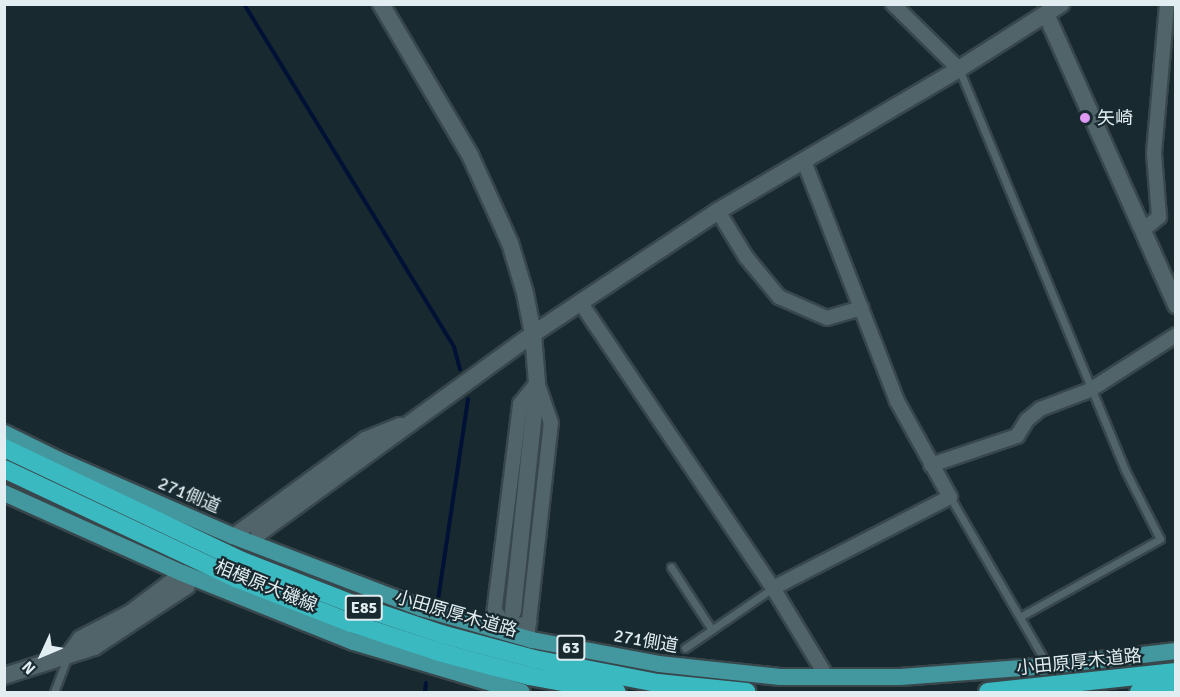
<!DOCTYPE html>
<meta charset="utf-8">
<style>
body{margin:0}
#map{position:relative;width:1180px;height:697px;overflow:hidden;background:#182a30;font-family:Signika,"Noto Sans JP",sans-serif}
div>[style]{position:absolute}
.stream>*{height:4px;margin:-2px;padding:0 2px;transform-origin:2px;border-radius:2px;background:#001136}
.roads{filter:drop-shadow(2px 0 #38474c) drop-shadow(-2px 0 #38474c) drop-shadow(0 2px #38474c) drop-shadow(0 -2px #38474c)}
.service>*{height:7px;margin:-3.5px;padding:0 3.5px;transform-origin:3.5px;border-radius:3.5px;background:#50646a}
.minor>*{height:14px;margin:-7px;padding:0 7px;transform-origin:7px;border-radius:7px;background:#50646a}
.tertiary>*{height:16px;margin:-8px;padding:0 8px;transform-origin:8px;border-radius:8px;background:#50646a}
.primary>*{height:16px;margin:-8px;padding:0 8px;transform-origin:8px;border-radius:8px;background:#43979e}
.motorway>*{height:18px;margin:-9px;padding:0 9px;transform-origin:9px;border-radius:9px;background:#3bb9c0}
.dots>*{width:16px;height:16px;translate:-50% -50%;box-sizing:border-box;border:3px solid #182a30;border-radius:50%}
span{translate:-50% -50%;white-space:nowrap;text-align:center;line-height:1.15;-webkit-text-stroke:4.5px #182a30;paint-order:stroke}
.shield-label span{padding:2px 4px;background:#182a30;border:2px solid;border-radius:4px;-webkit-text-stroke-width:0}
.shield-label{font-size:16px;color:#e1edf0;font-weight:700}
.poi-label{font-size:18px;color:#e1edf0}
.left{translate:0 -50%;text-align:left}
.street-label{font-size:18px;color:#e1edf0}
.frame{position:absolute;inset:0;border:6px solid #e1edf0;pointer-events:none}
.north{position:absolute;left:12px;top:625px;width:60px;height:60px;-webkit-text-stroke:4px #182a30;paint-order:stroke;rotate:226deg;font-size:16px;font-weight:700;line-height:24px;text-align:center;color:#e1edf0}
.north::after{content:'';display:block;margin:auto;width:21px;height:27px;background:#e1edf0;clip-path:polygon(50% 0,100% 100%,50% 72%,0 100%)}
</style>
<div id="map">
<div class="stream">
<i style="left:244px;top:4px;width:402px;rotate:58.5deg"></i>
<i style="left:454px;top:347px;width:23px;rotate:75deg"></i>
<i style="left:438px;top:600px;width:203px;rotate:-81.5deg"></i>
<i style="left:425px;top:692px;width:9px;rotate:-84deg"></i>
</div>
<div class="roads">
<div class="service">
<i style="left:959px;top:69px;width:434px;rotate:67.5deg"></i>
<i style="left:1125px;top:470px;width:77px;rotate:63.1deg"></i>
<i style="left:1160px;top:539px;width:160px;rotate:150.9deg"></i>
<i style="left:950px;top:497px;width:193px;rotate:59.9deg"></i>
<i style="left:671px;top:567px;width:75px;rotate:56.9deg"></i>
<i style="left:685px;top:648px;width:107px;rotate:-34.3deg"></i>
<i style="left:54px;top:692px;width:36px;rotate:-69deg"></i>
</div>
<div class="minor">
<i style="left:893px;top:4px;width:93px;rotate:44.6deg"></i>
<i style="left:718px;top:211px;width:54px;rotate:58.7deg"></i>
<i style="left:746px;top:257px;width:52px;rotate:50.5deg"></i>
<i style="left:779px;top:297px;width:52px;rotate:23.6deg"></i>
<i style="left:827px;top:318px;width:36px;rotate:-16deg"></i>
<i style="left:1143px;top:230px;width:21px;rotate:-39deg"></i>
<i style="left:1159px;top:217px;width:64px;rotate:-94.5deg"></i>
<i style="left:1154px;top:153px;width:150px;rotate:-85deg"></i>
<i style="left:580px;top:302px;width:345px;rotate:56deg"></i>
<i style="left:773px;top:588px;width:104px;rotate:58.8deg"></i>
<i style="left:931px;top:465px;width:91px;rotate:-18.6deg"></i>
<i style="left:1017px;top:436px;width:19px;rotate:-58deg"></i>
<i style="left:1027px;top:420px;width:17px;rotate:-40deg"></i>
<i style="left:1040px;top:409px;width:53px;rotate:-20.8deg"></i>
<i style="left:1090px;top:390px;width:102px;rotate:-32.6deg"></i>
<i style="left:233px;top:536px;width:164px;rotate:-36.3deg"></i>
<i style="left:365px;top:439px;width:38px;rotate:-22deg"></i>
<i style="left:773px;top:588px;width:199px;rotate:-27.2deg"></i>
<i style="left:950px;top:497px;width:110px;rotate:-118.9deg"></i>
<i style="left:897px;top:401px;width:257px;rotate:-111.2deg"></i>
<i style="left:495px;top:611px;width:11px;rotate:56deg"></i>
<i style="left:501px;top:620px;width:21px;rotate:14deg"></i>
<i style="left:521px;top:625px;width:9px;rotate:-21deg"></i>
<i style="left:492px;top:630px;width:228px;rotate:-82.9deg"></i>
<i style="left:520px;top:404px;width:27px;rotate:-51deg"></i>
<i style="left:527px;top:639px;width:217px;rotate:-83.7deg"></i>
<i style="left:551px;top:423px;width:40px;rotate:-108.9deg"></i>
<i style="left:67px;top:656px;width:22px;rotate:-54deg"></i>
<i style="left:80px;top:638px;width:56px;rotate:-27.5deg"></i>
<i style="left:130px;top:612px;width:65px;rotate:-36.9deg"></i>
</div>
<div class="tertiary">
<i style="left:381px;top:4px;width:175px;rotate:59.5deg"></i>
<i style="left:470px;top:155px;width:97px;rotate:65.6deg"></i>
<i style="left:510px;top:243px;width:52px;rotate:73.3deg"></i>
<i style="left:525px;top:293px;width:42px;rotate:79deg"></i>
<i style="left:533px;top:334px;width:49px;rotate:85.3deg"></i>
<i style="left:537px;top:383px;width:230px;rotate:96deg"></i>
<i style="left:1046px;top:14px;width:319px;rotate:65.9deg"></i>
<i style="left:259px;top:533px;width:339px;rotate:-36deg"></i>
<i style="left:533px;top:334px;width:222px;rotate:-33.6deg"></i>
<i style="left:718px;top:211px;width:280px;rotate:-30.5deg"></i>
<i style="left:959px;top:69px;width:121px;rotate:-32.5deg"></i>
<i style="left:4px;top:676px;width:95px;rotate:-17.9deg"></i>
<i style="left:94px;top:647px;width:111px;rotate:-33.3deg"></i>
</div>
<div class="primary">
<i style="left:4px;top:433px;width:61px;rotate:26.1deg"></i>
<i style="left:59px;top:460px;width:190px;rotate:23.6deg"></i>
<i style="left:233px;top:536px;width:201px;rotate:21deg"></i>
<i style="left:421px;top:608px;width:116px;rotate:16.1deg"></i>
<i style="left:532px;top:640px;width:129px;rotate:10.7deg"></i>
<i style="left:659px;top:664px;width:122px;rotate:6.1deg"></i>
<i style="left:780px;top:677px;width:120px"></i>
<i style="left:900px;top:677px;width:149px;rotate:-4.2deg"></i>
<i style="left:1049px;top:666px;width:128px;rotate:-6.7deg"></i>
<i style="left:4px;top:493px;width:195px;rotate:24.2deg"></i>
<i style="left:182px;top:573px;width:185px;rotate:21.9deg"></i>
<i style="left:354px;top:642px;width:175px;rotate:16.6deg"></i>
</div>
<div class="motorway">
<i style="left:4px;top:448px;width:263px;rotate:25.4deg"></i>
<i style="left:242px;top:561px;width:121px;rotate:21.3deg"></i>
<i style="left:355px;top:605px;width:91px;rotate:18.6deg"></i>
<i style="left:441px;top:634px;width:96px;rotate:15deg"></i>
<i style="left:534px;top:659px;width:126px;rotate:11deg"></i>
<i style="left:658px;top:683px;width:89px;rotate:5.8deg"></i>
<i style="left:4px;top:469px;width:256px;rotate:25.2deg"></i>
<i style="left:236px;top:578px;width:123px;rotate:21.4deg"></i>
<i style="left:351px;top:623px;width:93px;rotate:18.2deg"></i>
<i style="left:439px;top:652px;width:93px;rotate:14.9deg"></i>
<i style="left:529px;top:676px;width:89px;rotate:10.3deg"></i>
<i style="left:988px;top:692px;width:189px;rotate:-6.1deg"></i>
<i style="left:1139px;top:692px;width:37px;rotate:-6deg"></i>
</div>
</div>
<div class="dots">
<i style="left:1085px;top:118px;background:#dd99f3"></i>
</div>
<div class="shield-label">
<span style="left:364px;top:608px">E85</span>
<span style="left:571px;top:648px">63</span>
</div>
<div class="poi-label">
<span class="left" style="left:1097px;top:118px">矢崎</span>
</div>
<div class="street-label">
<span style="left:189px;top:495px;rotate:23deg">271側道</span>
<span style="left:266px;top:586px;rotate:22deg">相模原大磯線</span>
<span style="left:456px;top:614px;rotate:16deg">小田原厚木道路</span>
<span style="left:646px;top:641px;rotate:10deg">271側道</span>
<span style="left:1079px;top:662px;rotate:-6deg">小田原厚木道路</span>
</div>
<div class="frame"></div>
<div class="north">N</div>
</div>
